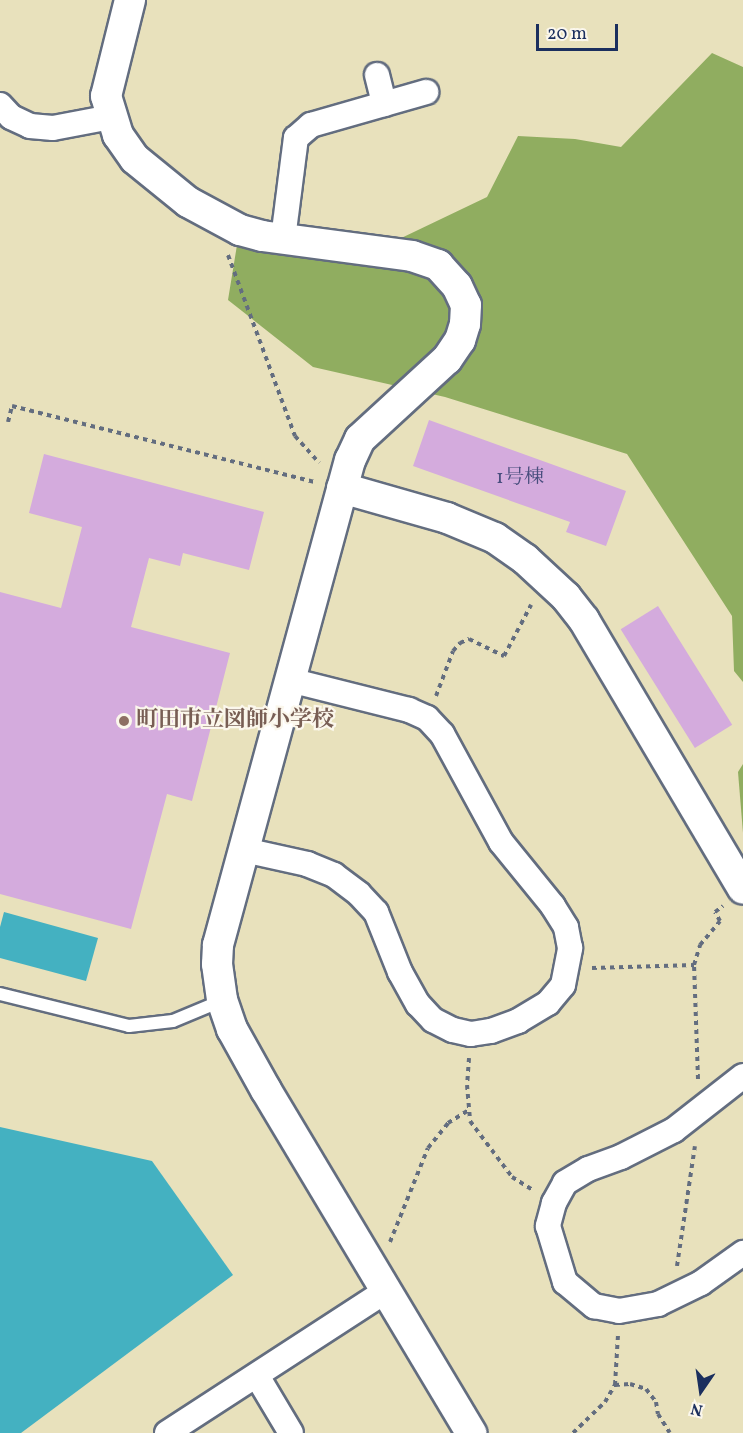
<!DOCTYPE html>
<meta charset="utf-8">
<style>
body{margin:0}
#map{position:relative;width:743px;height:1433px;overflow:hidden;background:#e8e1bc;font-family:Vollkorn,"Noto Serif JP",serif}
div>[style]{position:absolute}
.forest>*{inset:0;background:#90ad60}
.water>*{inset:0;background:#44b1c1}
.building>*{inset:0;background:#d4abdd;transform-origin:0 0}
.path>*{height:4px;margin-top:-2px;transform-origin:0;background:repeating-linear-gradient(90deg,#636d7f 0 4.5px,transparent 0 9px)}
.roads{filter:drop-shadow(2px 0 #636d7f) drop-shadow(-2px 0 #636d7f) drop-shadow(0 2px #636d7f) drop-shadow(0 -2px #636d7f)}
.service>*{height:12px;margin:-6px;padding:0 6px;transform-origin:6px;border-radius:6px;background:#fff}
.minor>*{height:24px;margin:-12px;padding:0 12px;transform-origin:12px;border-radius:12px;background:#fff}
.tertiary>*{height:30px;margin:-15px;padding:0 15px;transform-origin:15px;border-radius:15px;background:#fff}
.dots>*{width:16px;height:16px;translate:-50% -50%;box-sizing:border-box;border:3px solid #fbf7ec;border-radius:50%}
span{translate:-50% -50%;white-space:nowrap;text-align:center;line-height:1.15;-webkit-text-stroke:4.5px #fbf7ec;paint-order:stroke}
.number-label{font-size:20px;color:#494e7e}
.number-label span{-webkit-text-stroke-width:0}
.education-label{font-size:22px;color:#785e54;font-weight:700}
.left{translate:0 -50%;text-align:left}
.north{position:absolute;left:671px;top:1361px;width:60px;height:60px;-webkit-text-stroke:4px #fbf7ec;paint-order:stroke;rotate:193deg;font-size:16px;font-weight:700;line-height:24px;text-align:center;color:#1b2f5e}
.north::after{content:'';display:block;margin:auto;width:21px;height:27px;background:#1b2f5e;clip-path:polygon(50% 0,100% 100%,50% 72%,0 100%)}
.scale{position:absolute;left:536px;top:24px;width:82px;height:27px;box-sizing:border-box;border:3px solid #1b2f5e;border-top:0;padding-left:8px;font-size:18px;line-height:21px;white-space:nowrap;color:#1b2f5e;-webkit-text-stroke:4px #fbf7ec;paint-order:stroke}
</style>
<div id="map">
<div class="forest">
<i style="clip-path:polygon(712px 53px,743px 67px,743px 682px,734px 671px,732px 616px,627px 454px,445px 397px,313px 367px,228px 300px,237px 245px,347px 264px,487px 197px,518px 136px,575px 139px,621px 147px)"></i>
<i style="clip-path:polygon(743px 764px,743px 833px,738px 772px)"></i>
</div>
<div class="water">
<i style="clip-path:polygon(4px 912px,98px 938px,86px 981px,0 958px,0 927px)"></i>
<i style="clip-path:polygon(0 1127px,152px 1161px,233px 1275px,21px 1433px,0 1433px)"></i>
</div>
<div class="building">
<i style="clip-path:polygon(429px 420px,626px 491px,606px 546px,566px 532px,570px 522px,413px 466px)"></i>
<i style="clip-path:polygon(44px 454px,264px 512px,249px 570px,183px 553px,180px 566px,149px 558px,131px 627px,230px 653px,192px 801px,167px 794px,131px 929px,0 894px,0 592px,61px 608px,82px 527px,29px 513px)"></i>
<i style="left:658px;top:606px;width:140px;height:44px;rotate:58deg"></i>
</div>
<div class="path">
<i style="left:228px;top:255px;width:193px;rotate:69.7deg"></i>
<i style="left:295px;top:436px;width:36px;rotate:48deg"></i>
<i style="left:8px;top:422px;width:16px;rotate:-76deg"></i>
<i style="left:12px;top:406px;width:312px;rotate:14.1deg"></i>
<i style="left:436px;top:696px;width:48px;rotate:-69.3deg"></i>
<i style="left:453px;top:651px;width:11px;rotate:-49deg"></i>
<i style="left:460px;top:643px;width:10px;rotate:-24deg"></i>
<i style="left:469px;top:639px;width:39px;rotate:26deg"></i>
<i style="left:504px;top:656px;width:58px;rotate:-62.1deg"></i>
<i style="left:592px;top:968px;width:102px;rotate:-1.7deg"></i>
<i style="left:469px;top:1058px;width:27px;rotate:94deg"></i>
<i style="left:467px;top:1085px;width:36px;rotate:85deg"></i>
<i style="left:470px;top:1121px;width:70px;rotate:53.1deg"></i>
<i style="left:512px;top:1177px;width:25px;rotate:32deg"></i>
<i style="left:698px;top:1079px;width:114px;rotate:-92deg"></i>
<i style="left:694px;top:965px;width:21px;rotate:-73deg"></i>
<i style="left:700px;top:945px;width:31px;rotate:-50deg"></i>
<i style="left:720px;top:921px;width:10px;rotate:-119deg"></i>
<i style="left:715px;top:912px;width:10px;rotate:-37deg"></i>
<i style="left:390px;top:1242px;width:101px;rotate:-68deg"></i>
<i style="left:428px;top:1148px;width:32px;rotate:-51deg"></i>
<i style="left:448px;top:1123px;width:25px;rotate:-32deg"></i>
<i style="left:677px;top:1266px;width:121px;rotate:-81.5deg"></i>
<i style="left:615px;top:1385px;width:15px;rotate:-4deg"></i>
<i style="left:630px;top:1384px;width:17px;rotate:17deg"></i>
<i style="left:646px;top:1389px;width:16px;rotate:52deg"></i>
<i style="left:656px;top:1402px;width:12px;rotate:81deg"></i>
<i style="left:658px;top:1414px;width:22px;rotate:58deg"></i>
<i style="left:573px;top:1433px;width:45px;rotate:-44.1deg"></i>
<i style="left:605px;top:1402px;width:20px;rotate:-60deg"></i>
<i style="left:615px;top:1385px;width:50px;rotate:-86.6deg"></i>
</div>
<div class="roads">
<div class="service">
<i style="left:0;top:994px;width:133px;rotate:13.9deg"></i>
<i style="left:129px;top:1026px;width:44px;rotate:-6.5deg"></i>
<i style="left:173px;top:1021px;width:52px;rotate:-22.6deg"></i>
</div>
<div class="minor">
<i style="left:377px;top:75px;width:30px;rotate:76deg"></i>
<i style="left:0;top:105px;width:16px;rotate:47deg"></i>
<i style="left:11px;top:117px;width:21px;rotate:25deg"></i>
<i style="left:30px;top:126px;width:23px;rotate:5deg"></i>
<i style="left:53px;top:128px;width:59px;rotate:-10.7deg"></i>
<i style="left:283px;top:239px;width:102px;rotate:-82.7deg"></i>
<i style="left:296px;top:138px;width:20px;rotate:-41deg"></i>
<i style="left:311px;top:125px;width:120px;rotate:-16deg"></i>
<i style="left:244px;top:850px;width:65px;rotate:12.5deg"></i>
<i style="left:307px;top:864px;width:29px;rotate:22deg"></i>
<i style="left:334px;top:875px;width:31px;rotate:37deg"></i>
<i style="left:359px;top:894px;width:25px;rotate:47deg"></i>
<i style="left:376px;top:912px;width:65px;rotate:68.2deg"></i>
<i style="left:400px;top:972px;width:37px;rotate:61deg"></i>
<i style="left:418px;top:1004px;width:22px;rotate:47deg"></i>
<i style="left:433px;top:1020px;width:22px;rotate:27deg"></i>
<i style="left:453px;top:1030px;width:18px;rotate:13deg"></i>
<i style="left:471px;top:1034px;width:20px;rotate:-9deg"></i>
<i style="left:491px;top:1031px;width:29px;rotate:-20deg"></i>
<i style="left:518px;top:1021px;width:35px;rotate:-31deg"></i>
<i style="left:548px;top:1003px;width:23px;rotate:-50deg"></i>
<i style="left:563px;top:985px;width:38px;rotate:-79deg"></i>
<i style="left:570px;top:948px;width:21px;rotate:-101deg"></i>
<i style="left:566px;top:927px;width:25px;rotate:-122deg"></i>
<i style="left:553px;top:906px;width:82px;rotate:-129.1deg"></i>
<i style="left:501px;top:842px;width:123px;rotate:-118.6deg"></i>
<i style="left:442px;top:734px;width:22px;rotate:-133deg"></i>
<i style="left:427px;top:718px;width:20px;rotate:-156deg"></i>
<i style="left:409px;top:710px;width:123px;rotate:-165.9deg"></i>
<i style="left:743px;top:1076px;width:88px;rotate:142deg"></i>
<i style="left:674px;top:1130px;width:59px;rotate:153deg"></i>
<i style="left:621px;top:1157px;width:35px;rotate:160deg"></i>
<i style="left:588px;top:1169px;width:27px;rotate:149deg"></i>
<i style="left:565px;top:1183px;width:23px;rotate:119deg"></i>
<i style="left:554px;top:1203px;width:24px;rotate:105deg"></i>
<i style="left:548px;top:1226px;width:59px;rotate:73.1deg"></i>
<i style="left:565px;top:1282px;width:38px;rotate:40deg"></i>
<i style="left:594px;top:1306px;width:25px;rotate:11deg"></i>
<i style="left:619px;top:1311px;width:40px;rotate:-10deg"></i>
<i style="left:658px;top:1304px;width:48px;rotate:-26deg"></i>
<i style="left:701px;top:1283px;width:52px;rotate:-35.5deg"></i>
<i style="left:257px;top:1376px;width:66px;rotate:59.2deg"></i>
<i style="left:167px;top:1433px;width:261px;rotate:-33deg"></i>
</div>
<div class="tertiary">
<i style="left:130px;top:0;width:99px;rotate:104deg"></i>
<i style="left:106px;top:96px;width:41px;rotate:72.9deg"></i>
<i style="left:118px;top:135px;width:29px;rotate:55deg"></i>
<i style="left:135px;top:159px;width:68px;rotate:39.1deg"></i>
<i style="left:188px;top:202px;width:59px;rotate:28.3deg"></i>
<i style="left:240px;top:230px;width:23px;rotate:15deg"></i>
<i style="left:262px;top:236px;width:151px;rotate:7.6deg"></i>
<i style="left:412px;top:256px;width:28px;rotate:19deg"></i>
<i style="left:438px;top:265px;width:28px;rotate:48deg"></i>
<i style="left:457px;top:286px;width:21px;rotate:65deg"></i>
<i style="left:466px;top:305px;width:19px;rotate:93deg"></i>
<i style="left:465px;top:324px;width:17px;rotate:107deg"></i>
<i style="left:460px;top:340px;width:23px;rotate:124deg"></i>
<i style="left:447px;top:359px;width:118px;rotate:137.4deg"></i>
<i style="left:360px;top:439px;width:23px;rotate:115deg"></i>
<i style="left:350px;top:460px;width:503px;rotate:105.23deg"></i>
<i style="left:218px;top:945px;width:19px;rotate:93deg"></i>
<i style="left:217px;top:964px;width:36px;rotate:82deg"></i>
<i style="left:222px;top:1000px;width:31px;rotate:71deg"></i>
<i style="left:232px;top:1029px;width:70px;rotate:60.9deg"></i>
<i style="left:266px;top:1090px;width:400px;rotate:59.1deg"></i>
<i style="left:342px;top:488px;width:109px;rotate:15.9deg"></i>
<i style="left:447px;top:518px;width:52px;rotate:22.6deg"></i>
<i style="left:495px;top:538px;width:37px;rotate:35deg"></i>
<i style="left:525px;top:559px;width:56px;rotate:42.8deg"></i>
<i style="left:566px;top:597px;width:29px;rotate:52deg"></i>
<i style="left:584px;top:620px;width:312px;rotate:59.4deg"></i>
</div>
</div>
<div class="dots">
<i style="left:124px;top:721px;background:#8d6e63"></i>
</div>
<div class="number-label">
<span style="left:520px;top:478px">1号棟</span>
</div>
<div class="education-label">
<span class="left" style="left:136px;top:721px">町田市立図師小学校</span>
</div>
<div class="north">N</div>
<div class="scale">20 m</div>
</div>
